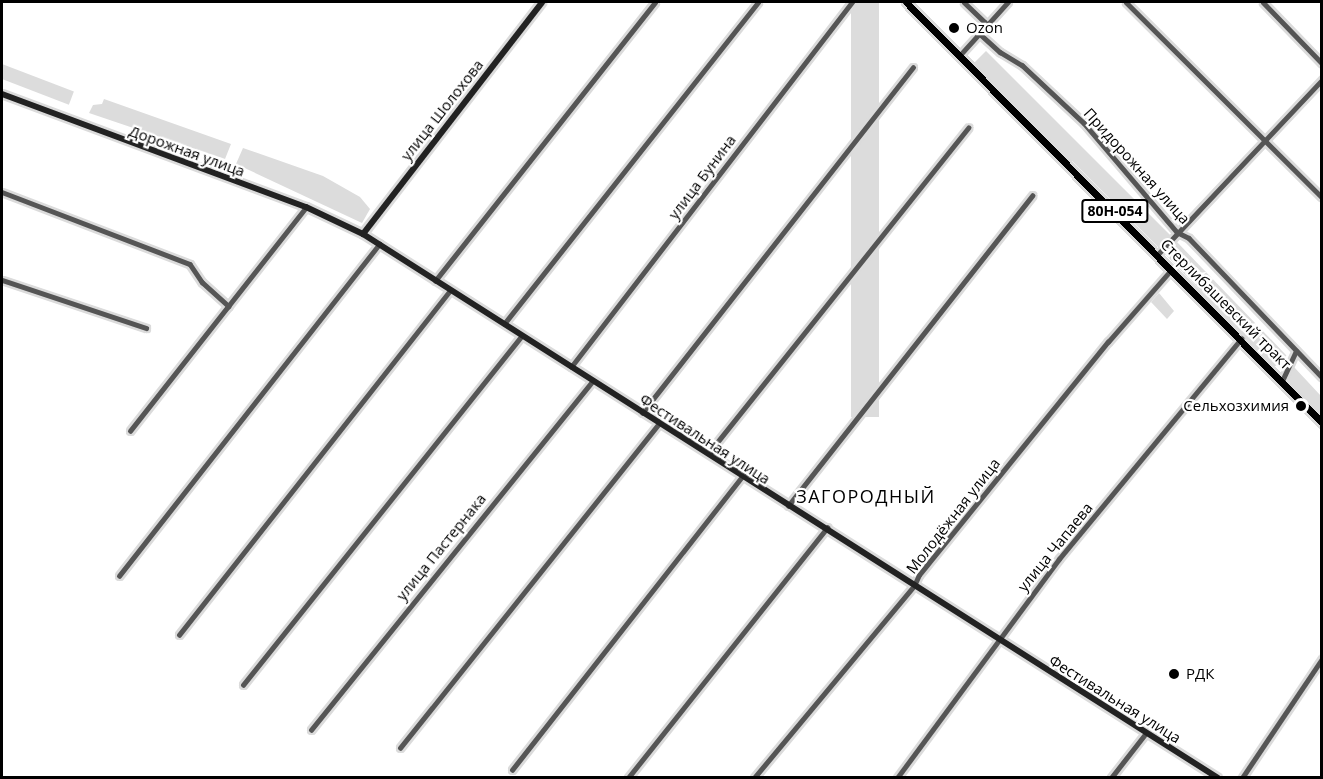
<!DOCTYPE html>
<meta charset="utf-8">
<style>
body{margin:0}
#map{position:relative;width:1323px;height:779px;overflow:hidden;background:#fff;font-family:"Open Sans",sans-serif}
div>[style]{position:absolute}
.green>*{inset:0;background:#dcdcdc;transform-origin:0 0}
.roads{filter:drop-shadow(2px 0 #dbdbdb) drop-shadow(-2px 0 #dbdbdb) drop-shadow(0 2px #dbdbdb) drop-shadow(0 -2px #dbdbdb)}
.street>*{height:4.5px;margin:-2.25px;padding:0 2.25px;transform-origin:2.25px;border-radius:2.25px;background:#555}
.secondary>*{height:6px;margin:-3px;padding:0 3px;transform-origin:3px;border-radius:3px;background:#222}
.primary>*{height:7px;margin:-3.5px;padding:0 3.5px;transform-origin:3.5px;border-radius:3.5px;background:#000}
.dots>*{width:16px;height:16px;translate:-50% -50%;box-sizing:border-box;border:3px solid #fff;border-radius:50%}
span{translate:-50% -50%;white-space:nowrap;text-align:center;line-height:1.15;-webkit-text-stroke:4.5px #fff;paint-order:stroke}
.shield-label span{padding:2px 4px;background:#fff;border:2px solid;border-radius:4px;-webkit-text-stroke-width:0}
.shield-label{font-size:14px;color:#000;font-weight:700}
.poi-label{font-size:15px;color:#000}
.left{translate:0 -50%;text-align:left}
.right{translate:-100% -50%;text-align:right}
.street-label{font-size:15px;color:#000}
.quarter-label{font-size:18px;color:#000;letter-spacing:1.5px}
.frame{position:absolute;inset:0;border:3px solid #000;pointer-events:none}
</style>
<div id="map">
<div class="green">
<i style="left:851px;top:2px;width:28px;height:415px"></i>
<i style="left:986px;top:51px;width:261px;height:17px;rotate:45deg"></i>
<i style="left:2px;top:64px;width:77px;height:14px;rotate:21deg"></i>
<i style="clip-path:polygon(104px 99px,231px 144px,225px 159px,89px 113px,93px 105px,102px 104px)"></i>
<i style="clip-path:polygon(243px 148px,323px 176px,360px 197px,370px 209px,362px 223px,236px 164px)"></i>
<i style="left:1176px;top:241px;width:159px;height:17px;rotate:46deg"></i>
<i style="clip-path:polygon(1159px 293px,1174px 311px,1167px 319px,1151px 302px)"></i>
<i style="clip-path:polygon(1294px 367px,1321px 396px,1321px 415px,1285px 380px)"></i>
</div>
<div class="roads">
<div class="street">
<i style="left:964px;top:2px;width:29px;rotate:44deg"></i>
<i style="left:985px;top:22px;width:13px;rotate:113deg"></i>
<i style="left:980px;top:34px;width:27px;rotate:42deg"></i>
<i style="left:1000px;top:52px;width:26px;rotate:31deg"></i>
<i style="left:1022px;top:65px;width:85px;rotate:43.1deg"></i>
<i style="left:1084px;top:123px;width:143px;rotate:49.5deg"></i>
<i style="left:1177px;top:232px;width:13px;rotate:27deg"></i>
<i style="left:1189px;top:238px;width:192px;rotate:46.3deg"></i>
<i style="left:1126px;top:2px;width:276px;rotate:44.9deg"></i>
<i style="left:1263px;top:2px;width:85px;rotate:46deg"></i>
<i style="left:961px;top:54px;width:70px;rotate:-47.9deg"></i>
<i style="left:2px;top:192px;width:201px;rotate:21deg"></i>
<i style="left:190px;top:264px;width:22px;rotate:56deg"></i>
<i style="left:202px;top:282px;width:36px;rotate:42deg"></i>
<i style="left:1158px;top:254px;width:239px;rotate:-46.7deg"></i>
<i style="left:2px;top:280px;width:152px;rotate:18.4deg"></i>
<i style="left:435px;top:281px;width:355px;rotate:-51.7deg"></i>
<i style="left:504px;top:324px;width:410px;rotate:-51.7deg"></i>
<i style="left:571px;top:367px;width:461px;rotate:-52.4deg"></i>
<i style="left:1282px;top:381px;width:33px;rotate:-65deg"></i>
<i style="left:642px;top:413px;width:439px;rotate:-51.9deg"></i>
<i style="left:130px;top:431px;width:285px;rotate:-51.8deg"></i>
<i style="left:711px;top:455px;width:11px;rotate:-68deg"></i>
<i style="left:715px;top:445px;width:406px;rotate:-51.4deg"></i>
<i style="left:788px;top:506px;width:395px;rotate:-51.8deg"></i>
<i style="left:119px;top:576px;width:422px;rotate:-51.9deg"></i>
<i style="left:179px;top:635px;width:438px;rotate:-51.8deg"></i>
<i style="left:243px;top:685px;width:447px;rotate:-51.4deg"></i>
<i style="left:311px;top:730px;width:449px;rotate:-51.1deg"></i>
<i style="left:400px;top:748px;width:415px;rotate:-51.4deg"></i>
<i style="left:512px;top:770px;width:372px;rotate:-51.9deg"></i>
<i style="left:628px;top:778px;width:320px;rotate:-51.5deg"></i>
<i style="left:754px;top:778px;width:250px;rotate:-50.2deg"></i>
<i style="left:914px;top:586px;width:12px;rotate:-66deg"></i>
<i style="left:919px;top:575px;width:300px;rotate:-51deg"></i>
<i style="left:1108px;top:342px;width:96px;rotate:-48.8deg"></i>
<i style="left:897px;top:778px;width:272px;rotate:-53.5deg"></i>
<i style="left:1059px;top:559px;width:286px;rotate:-50.4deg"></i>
<i style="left:1111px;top:778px;width:57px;rotate:-52.1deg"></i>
<i style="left:1242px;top:778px;width:143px;rotate:-56.1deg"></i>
</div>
<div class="secondary">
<i style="left:2px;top:94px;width:324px;rotate:20.4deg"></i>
<i style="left:306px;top:207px;width:63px;rotate:25.3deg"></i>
<i style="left:363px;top:234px;width:1013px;rotate:32.47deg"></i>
<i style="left:363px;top:234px;width:293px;rotate:-52.3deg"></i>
</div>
<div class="primary">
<i style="left:906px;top:2px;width:592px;rotate:45.34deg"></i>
</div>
</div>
<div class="dots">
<i style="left:954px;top:28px;background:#000"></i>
<i style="left:1301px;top:406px;background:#000"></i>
<i style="left:1174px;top:674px;background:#000"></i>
</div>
<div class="shield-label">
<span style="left:1115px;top:211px">80Н-054</span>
</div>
<div class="poi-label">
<span class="left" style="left:966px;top:28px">Ozon</span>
<span class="right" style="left:1289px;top:406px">Сельхозхимия</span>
<span class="left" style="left:1186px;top:674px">РДК</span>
</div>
<div class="street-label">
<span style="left:442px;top:110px;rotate:-52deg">улица Шолохова</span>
<span style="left:187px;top:151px;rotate:20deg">Дорожная улица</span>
<span style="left:1137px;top:166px;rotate:48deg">Придорожная улица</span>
<span style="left:702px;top:177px;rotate:-53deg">улица Бунина</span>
<span style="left:1226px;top:304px;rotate:45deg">Стерлибашевский тракт</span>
<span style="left:705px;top:439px;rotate:33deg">Фестивальная улица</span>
<span style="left:953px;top:516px;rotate:-52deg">Молодёжная улица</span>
<span style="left:441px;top:547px;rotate:-51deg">улица Пастернака</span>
<span style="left:1055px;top:547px;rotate:-51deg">улица Чапаева</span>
<span style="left:1115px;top:699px;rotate:32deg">Фестивальная улица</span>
</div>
<div class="quarter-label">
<span style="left:866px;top:496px">ЗАГОРОДНЫЙ</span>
</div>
<div class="frame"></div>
</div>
